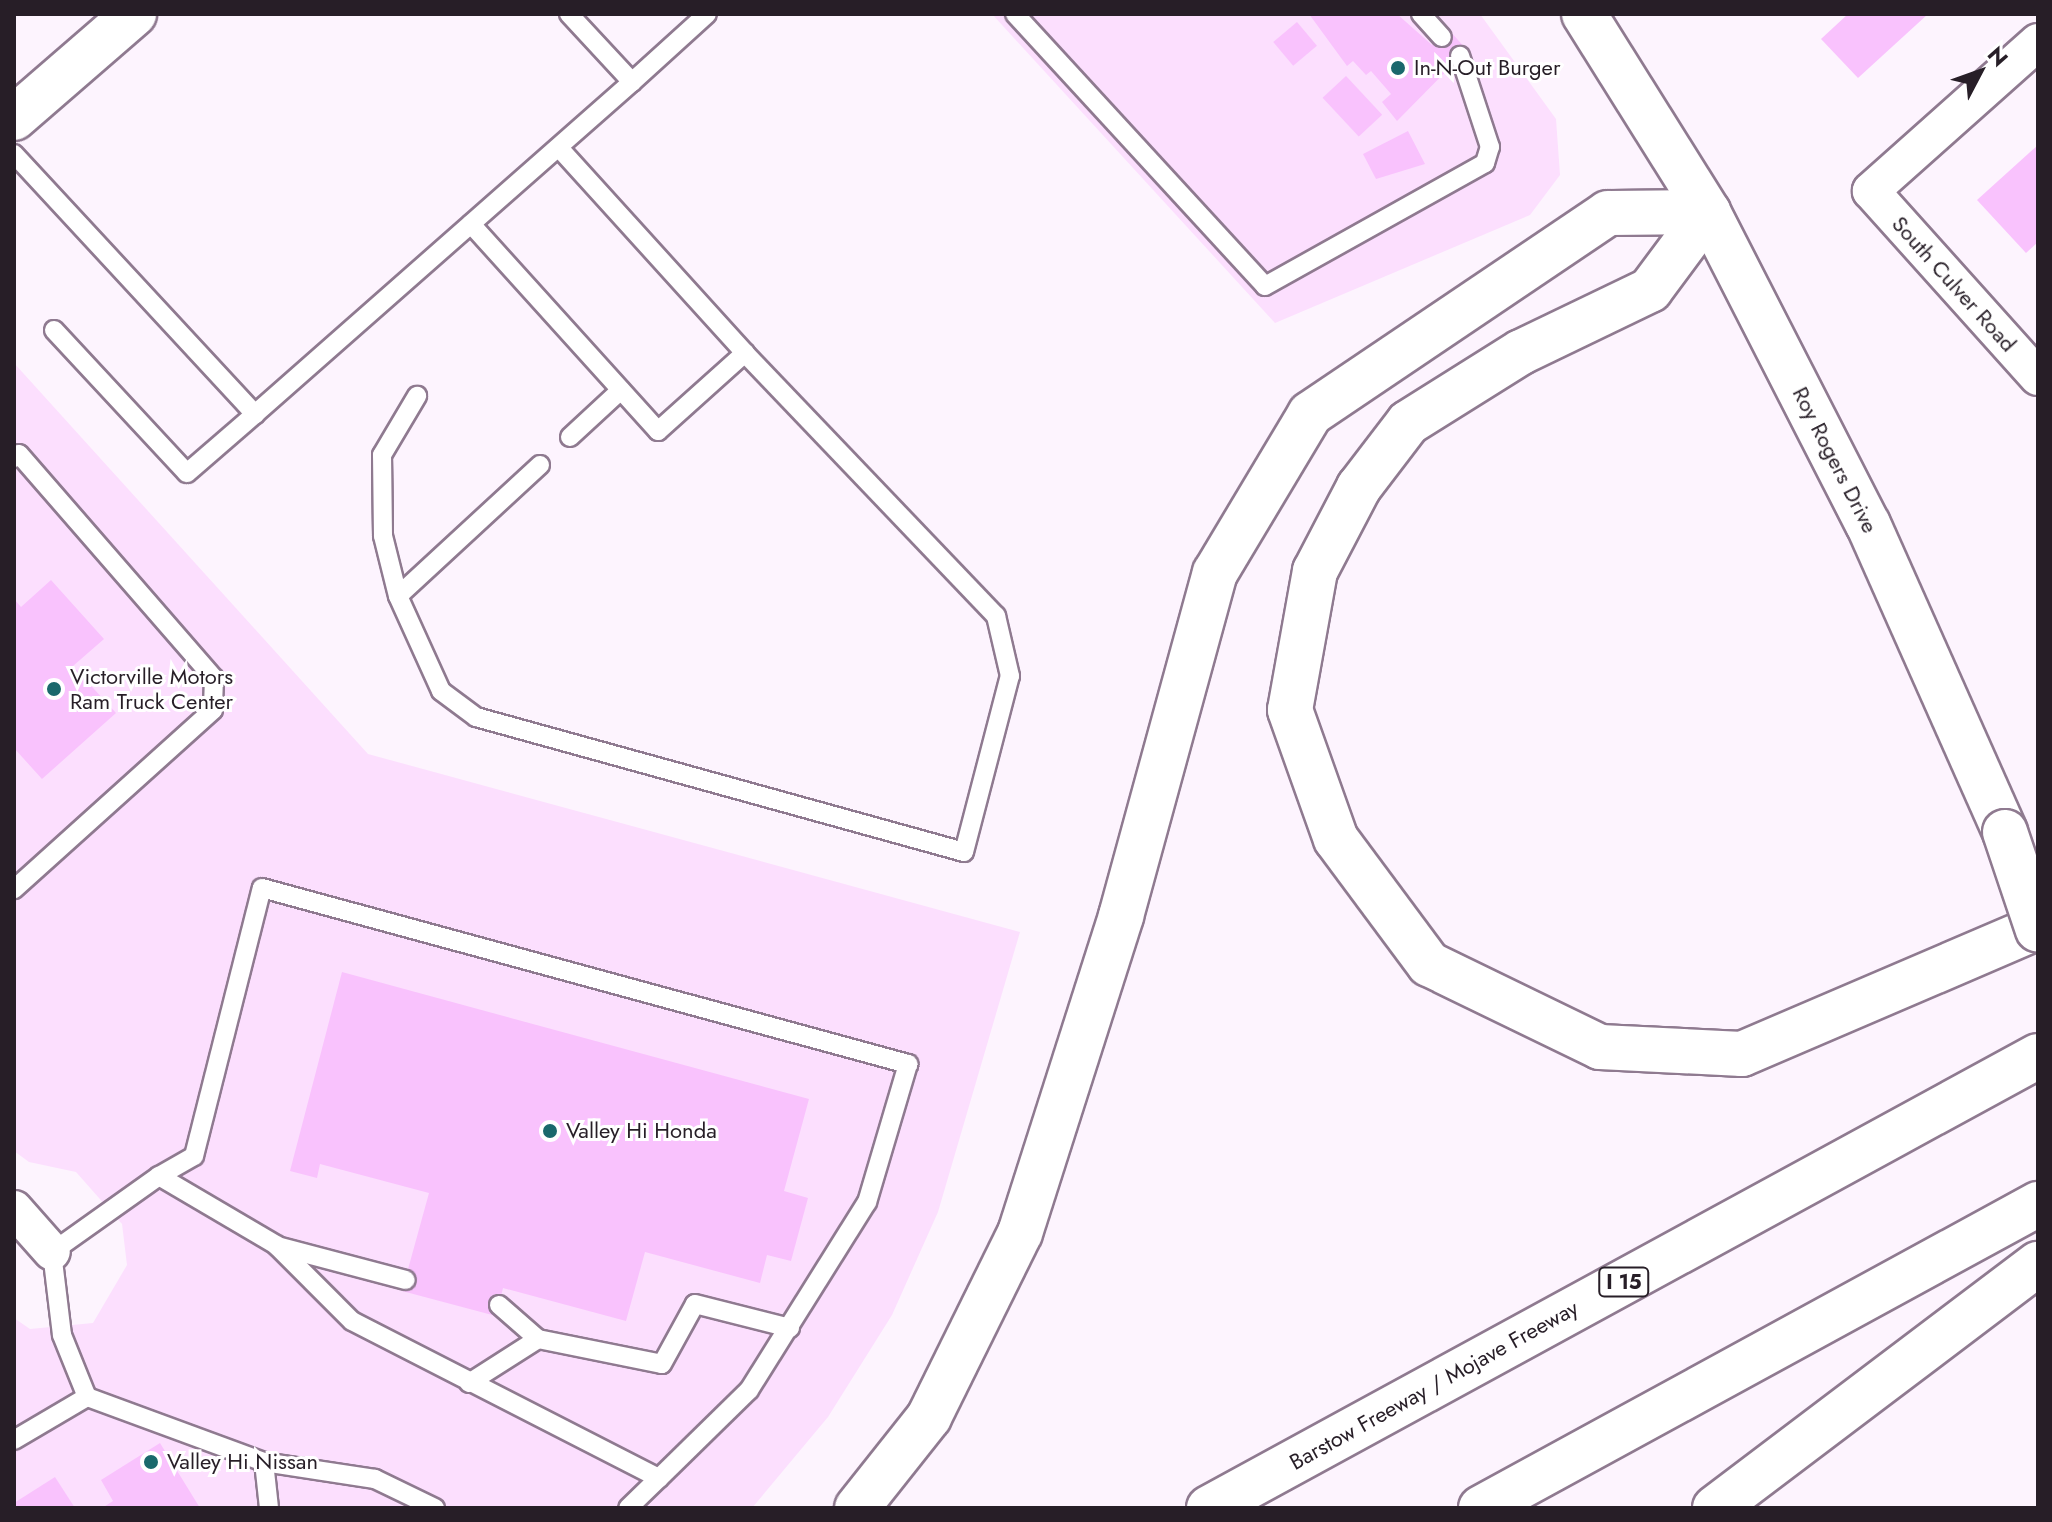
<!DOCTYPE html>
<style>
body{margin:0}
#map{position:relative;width:2052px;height:1522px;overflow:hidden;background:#fdf4fe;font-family:Jost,sans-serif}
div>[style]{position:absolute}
.built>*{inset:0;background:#fcdffe}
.building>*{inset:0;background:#f9c2fd;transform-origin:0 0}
.roads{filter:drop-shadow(2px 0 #8f7a90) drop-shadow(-2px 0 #8f7a90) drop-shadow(0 2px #8f7a90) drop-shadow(0 -2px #8f7a90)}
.lane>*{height:18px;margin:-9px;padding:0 9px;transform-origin:9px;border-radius:9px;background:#fff}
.street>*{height:36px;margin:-18px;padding:0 18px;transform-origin:18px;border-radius:18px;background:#fff}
.secondary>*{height:44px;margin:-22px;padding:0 22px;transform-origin:22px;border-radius:22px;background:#fff}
.highway>*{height:44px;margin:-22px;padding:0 22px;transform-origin:22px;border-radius:22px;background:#fff}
.bridges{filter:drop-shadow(2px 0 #8f7a90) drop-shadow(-2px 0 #8f7a90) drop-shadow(0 2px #8f7a90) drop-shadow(0 -2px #8f7a90)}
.secondary-bridge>*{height:44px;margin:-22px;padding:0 22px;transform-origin:22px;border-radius:22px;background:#fff}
.dots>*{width:22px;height:22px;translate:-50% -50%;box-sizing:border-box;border:4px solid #fff;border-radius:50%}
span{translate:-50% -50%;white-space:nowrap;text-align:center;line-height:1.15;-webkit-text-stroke:6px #fff;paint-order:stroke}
.shield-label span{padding:2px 6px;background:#fff;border:2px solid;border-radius:6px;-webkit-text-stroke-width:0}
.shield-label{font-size:20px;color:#271e27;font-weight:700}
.poi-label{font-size:22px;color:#271e27}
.left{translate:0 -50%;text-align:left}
.street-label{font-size:22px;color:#271e27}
.frame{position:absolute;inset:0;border:16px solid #271e27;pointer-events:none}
.north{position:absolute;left:1940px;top:32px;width:80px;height:80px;-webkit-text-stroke:6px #fff;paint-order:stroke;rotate:49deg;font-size:22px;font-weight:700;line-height:32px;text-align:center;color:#271e27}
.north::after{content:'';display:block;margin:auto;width:28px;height:36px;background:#271e27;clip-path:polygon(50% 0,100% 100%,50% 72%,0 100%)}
</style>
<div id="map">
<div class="built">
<i style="clip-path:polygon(992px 14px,1480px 14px,1556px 119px,1560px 175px,1530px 215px,1275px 323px)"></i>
<i style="clip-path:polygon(14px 363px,368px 754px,1020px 932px,938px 1212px,892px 1315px,828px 1417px,752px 1508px,14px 1508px,14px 1318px,30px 1329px,93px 1323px,127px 1265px,122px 1224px,76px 1172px,29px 1162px,14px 1151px)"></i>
</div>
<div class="building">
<i style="clip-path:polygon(1309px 14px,1397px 14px,1432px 45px,1449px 30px,1467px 50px,1397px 121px,1382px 102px,1391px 94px,1371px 71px,1366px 75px,1353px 61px,1347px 66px)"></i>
<i style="clip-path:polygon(1848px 14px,1928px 14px,1858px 78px,1821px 39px)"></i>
<i style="left:1297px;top:22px;width:31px;height:31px;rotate:50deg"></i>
<i style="left:1346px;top:76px;width:53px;height:32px;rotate:47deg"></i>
<i style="clip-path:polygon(1408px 131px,1425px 164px,1376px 179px,1363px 154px)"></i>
<i style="clip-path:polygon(2038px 145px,2038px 242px,2026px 253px,1977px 200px)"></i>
<i style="clip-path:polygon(51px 580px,104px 639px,73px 666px,116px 713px,42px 779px,14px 748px,14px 599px,21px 607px)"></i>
<i style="clip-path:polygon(342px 972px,809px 1099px,784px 1191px,808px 1198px,791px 1261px,767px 1255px,760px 1283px,645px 1252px,626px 1321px,503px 1288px,496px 1316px,402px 1291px,429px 1193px,320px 1164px,317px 1178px,290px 1171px)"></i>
<i style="clip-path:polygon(160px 1443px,200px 1508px,102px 1508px,113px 1501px,101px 1480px)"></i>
<i style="clip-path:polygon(55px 1477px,75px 1508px,14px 1508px,14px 1503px)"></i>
</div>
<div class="roads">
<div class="lane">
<i style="left:569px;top:14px;width:93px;rotate:47.2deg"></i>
<i style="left:632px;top:82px;width:101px;rotate:-42.2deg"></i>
<i style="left:1015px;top:14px;width:369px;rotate:47.4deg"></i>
<i style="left:1265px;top:286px;width:252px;rotate:-29.2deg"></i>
<i style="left:1485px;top:163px;width:17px;rotate:-73deg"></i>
<i style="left:1490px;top:147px;width:96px;rotate:-108.2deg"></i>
<i style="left:1421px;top:14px;width:31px;rotate:48deg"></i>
<i style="left:14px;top:154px;width:355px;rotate:47.2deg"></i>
<i style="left:255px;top:414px;width:502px;rotate:-41.37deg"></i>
<i style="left:471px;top:224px;width:279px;rotate:47.9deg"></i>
<i style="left:658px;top:431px;width:117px;rotate:-41.9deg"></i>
<i style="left:745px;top:353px;width:277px;rotate:-132.2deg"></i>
<i style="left:54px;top:330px;width:195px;rotate:47.1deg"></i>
<i style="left:187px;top:473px;width:90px;rotate:-40.9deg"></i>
<i style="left:570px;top:437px;width:69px;rotate:-42.7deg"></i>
<i style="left:14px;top:458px;width:6px;rotate:-39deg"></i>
<i style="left:19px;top:454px;width:297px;rotate:49deg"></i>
<i style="left:214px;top:678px;width:32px;rotate:92deg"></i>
<i style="left:213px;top:710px;width:268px;rotate:138deg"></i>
<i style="left:540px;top:465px;width:193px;rotate:137.3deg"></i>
<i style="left:398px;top:596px;width:104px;rotate:65.6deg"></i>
<i style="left:441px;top:691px;width:44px;rotate:36.6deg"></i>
<i style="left:476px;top:717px;width:506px;rotate:15.46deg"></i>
<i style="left:964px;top:852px;width:182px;rotate:-75.4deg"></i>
<i style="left:1010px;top:676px;width:62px;rotate:-103.1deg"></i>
<i style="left:996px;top:616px;width:364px;rotate:-133.7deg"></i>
<i style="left:398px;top:596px;width:62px;rotate:-104deg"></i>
<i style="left:383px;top:536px;width:81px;rotate:-90.7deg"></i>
<i style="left:382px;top:455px;width:69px;rotate:-59.3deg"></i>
<i style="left:159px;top:1176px;width:40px;rotate:-29.7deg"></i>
<i style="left:194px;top:1156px;width:276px;rotate:-75.8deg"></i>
<i style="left:262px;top:888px;width:670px;rotate:15.24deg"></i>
<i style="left:908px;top:1064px;width:144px;rotate:106.5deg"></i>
<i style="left:867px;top:1202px;width:222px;rotate:122.1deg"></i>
<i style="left:749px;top:1390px;width:126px;rotate:135.6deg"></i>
<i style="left:277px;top:1246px;width:133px;rotate:14.8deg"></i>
<i style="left:499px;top:1305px;width:52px;rotate:41.1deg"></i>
<i style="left:469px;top:1383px;width:82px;rotate:-32.5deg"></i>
<i style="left:538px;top:1339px;width:126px;rotate:11.4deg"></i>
<i style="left:662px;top:1364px;width:68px;rotate:-61.2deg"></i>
<i style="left:695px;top:1304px;width:98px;rotate:14.2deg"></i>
<i style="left:14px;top:1440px;width:85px;rotate:-30.5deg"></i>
<i style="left:264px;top:1462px;width:46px;rotate:83.8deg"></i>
<i style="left:435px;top:1508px;width:67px;rotate:-154.2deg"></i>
<i style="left:375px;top:1479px;width:112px;rotate:-171.3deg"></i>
<i style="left:264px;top:1462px;width:189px;rotate:-159.8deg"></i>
<i style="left:87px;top:1397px;width:67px;rotate:-112deg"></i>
<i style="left:62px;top:1335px;width:84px;rotate:-96.9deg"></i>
<i style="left:52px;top:1252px;width:131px;rotate:-35.4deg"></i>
<i style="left:159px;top:1176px;width:136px;rotate:30.5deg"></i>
<i style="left:276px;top:1245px;width:107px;rotate:45deg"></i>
<i style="left:352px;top:1321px;width:345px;rotate:27.1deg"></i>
<i style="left:659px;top:1478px;width:43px;rotate:135.9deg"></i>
</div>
<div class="street">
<i style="left:2038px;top:42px;width:224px;rotate:138.3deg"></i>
<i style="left:1871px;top:191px;width:250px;rotate:48.1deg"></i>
<i style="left:14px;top:1209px;width:57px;rotate:48.5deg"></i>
</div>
<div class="secondary">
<i style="left:1584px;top:14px;width:234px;rotate:57.9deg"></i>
<i style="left:1708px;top:212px;width:351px;rotate:62.9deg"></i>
<i style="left:1868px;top:524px;width:337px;rotate:66deg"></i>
<i style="left:14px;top:118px;width:159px;rotate:-40.9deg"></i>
</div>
<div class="highway">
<i style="left:1708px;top:212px;width:97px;rotate:126.6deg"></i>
<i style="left:1650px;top:290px;width:143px;rotate:154.3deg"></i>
<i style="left:1521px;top:352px;width:133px;rotate:147.9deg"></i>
<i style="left:1408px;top:423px;width:81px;rotate:127.4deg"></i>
<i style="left:1359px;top:487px;width:95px;rotate:117.6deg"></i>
<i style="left:1315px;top:571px;width:141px;rotate:100.2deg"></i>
<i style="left:1290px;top:710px;width:137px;rotate:70.4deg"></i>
<i style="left:1336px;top:839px;width:156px;rotate:53.4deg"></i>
<i style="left:1429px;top:964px;width:190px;rotate:25.9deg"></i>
<i style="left:1600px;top:1047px;width:142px;rotate:2.8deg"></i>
<i style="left:1742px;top:1054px;width:322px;rotate:-23.2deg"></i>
<i style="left:857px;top:1508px;width:116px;rotate:-51.6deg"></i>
<i style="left:929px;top:1417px;width:205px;rotate:-63.7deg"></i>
<i style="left:1020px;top:1233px;width:333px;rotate:-72.3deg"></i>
<i style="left:1121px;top:916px;width:356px;rotate:-74.7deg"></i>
<i style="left:1215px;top:573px;width:185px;rotate:-59.1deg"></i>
<i style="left:1310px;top:414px;width:359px;rotate:-34deg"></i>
<i style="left:1608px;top:213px;width:100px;rotate:-0.6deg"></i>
<i style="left:1209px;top:1508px;width:944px;rotate:-28.6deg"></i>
<i style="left:1481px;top:1508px;width:635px;rotate:-28.62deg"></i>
<i style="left:1715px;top:1508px;width:405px;rotate:-37.1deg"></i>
</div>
</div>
<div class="bridges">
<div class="secondary-bridge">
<i style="left:2005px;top:832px;width:103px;rotate:71.4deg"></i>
</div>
</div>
<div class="dots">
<i style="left:1398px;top:68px;background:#1a686c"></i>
<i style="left:54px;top:689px;background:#1a686c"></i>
<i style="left:550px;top:1131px;background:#1a686c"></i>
<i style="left:151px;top:1462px;background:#1a686c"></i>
</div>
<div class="shield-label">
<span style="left:1624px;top:1282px">I 15</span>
</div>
<div class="poi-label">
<span class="left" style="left:1414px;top:68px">In-N-Out Burger</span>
<span class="left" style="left:70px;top:689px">Victorville Motors<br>Ram Truck Center</span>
<span class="left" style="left:566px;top:1131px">Valley Hi Honda</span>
<span class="left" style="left:167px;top:1462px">Valley Hi Nissan</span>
</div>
<div class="street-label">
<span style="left:1954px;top:284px;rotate:48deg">South Culver Road</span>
<span style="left:1835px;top:460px;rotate:63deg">Roy Rogers Drive</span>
<span style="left:1434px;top:1385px;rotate:-29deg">Barstow Freeway / Mojave Freeway</span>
</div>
<div class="frame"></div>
<div class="north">N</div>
</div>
